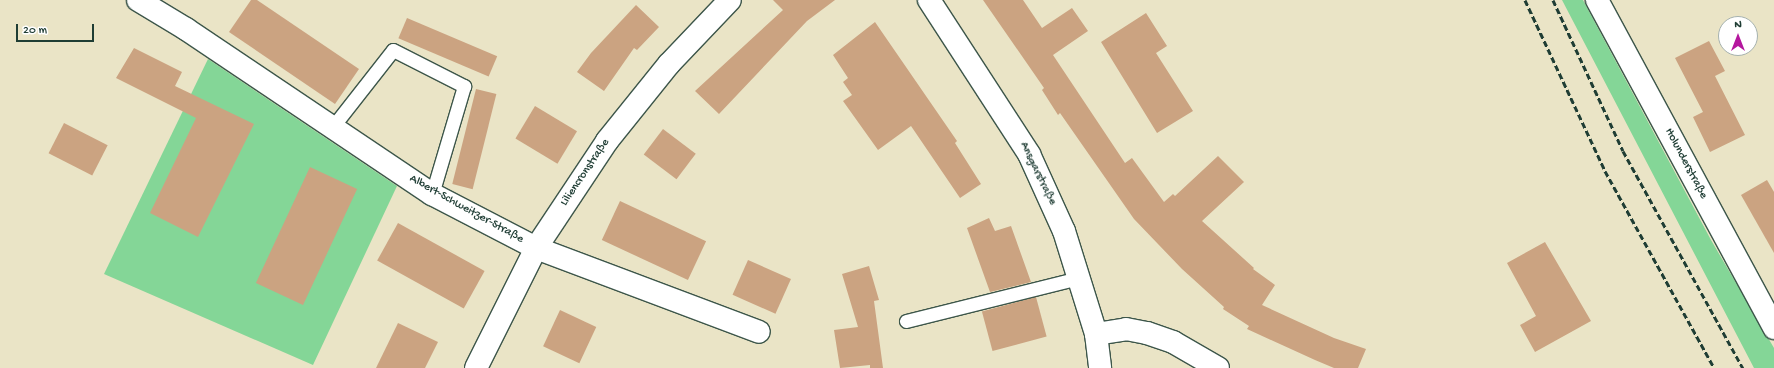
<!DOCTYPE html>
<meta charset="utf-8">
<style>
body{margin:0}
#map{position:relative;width:1774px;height:368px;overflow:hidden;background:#eae4c6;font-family:"Gochi Hand",sans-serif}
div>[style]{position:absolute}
.green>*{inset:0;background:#84d697}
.building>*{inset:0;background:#cba381;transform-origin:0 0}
.roads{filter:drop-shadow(1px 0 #3d564a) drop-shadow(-1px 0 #3d564a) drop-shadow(0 1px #3d564a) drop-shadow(0 -1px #3d564a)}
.lane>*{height:13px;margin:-6.5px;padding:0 6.5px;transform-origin:6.5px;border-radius:6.5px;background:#fff}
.street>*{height:22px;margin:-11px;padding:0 11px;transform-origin:11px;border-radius:11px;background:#fff}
.secondary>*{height:22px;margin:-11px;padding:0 11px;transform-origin:11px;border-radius:11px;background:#fff}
.rail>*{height:3px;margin-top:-1.5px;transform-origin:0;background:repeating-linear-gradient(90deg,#1f3d34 0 6px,transparent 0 9px)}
span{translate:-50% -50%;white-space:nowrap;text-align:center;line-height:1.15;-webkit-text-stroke:3px #fff;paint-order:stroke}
.street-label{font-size:12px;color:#1f3d34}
.north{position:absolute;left:1718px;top:16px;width:40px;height:40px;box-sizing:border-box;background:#fff;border:1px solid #a5b1ae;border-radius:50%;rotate:0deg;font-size:11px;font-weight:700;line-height:16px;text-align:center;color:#1f3d34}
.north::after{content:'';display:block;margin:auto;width:14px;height:18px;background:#b5179e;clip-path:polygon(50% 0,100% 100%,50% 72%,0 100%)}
.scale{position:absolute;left:16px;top:24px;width:78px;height:18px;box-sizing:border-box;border:2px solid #1f3d34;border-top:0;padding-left:5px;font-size:12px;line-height:14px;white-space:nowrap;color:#1f3d34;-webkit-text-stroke:3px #fff;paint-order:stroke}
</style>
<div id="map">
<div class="green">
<i style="clip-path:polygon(1562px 0,1583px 0,1711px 240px,1774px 348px,1774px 368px,1754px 368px)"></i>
<i style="clip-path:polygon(208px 59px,397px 186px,313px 365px,104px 274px)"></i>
</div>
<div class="building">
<i style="clip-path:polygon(251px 0,257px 0,359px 69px,335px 104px,229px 32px)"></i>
<i style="clip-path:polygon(773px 0,835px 0,807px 21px,719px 114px,695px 91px,783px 10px)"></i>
<i style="clip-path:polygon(983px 0,1023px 0,1042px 28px,1072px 8px,1088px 31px,1053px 55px,1125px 163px,1132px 158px,1164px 202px,1173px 194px,1175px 196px,1218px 156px,1244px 182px,1202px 221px,1254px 268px,1253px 269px,1275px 285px,1262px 305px,1334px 338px,1366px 349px,1358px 368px,1334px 368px,1315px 360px,1247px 329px,1249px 326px,1223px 309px,1224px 307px,1182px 269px,1134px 219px,1060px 113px,1058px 115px,1042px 90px,1044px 88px)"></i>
<i style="clip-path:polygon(636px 5px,659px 27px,637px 50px,634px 48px,604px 91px,577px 72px,591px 53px)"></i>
<i style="clip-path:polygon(1146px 13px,1167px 46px,1156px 53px,1193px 111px,1157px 133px,1101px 42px)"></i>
<i style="left:407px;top:18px;width:98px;height:22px;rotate:23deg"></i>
<i style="clip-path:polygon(875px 22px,957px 141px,955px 143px,981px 184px,960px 198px,911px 126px,878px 150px,843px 101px,852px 95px,843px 82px,848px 78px,833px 55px)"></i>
<i style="clip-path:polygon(1709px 41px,1725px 71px,1715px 76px,1745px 135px,1710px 152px,1693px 117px,1703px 112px,1675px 58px)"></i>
<i style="clip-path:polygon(134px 48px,182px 72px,175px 86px,254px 124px,198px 237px,150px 213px,196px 118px,116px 78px)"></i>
<i style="left:476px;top:89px;width:21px;height:98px;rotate:14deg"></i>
<i style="left:535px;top:106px;width:49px;height:38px;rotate:31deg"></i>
<i style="left:64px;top:123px;width:49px;height:34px;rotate:27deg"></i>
<i style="left:663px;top:129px;width:41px;height:32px;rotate:37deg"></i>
<i style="left:310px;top:167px;width:52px;height:128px;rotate:25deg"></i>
<i style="clip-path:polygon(1767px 180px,1774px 192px,1774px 253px,1741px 195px)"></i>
<i style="left:620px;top:201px;width:95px;height:43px;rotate:25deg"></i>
<i style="clip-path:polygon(989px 218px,995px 231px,1011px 226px,1031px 282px,990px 292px,967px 228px)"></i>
<i style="left:398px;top:223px;width:99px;height:43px;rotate:29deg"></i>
<i style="clip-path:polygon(1545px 242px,1591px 321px,1535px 352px,1520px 325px,1536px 316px,1507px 263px)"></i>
<i style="left:748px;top:260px;width:47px;height:38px;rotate:24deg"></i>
<i style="clip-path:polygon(869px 266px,879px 300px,874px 301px,883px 368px,870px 368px,870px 365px,840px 368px,834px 330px,858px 327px,842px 274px)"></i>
<i style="left:1036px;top:297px;width:41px;height:56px;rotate:75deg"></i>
<i style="left:560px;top:310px;width:40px;height:40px;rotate:25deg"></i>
<i style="clip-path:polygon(398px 323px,438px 342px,425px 368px,376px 368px)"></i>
</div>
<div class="roads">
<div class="lane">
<i style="left:331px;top:129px;width:100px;rotate:-51.9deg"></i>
<i style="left:393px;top:50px;width:80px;rotate:26.9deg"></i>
<i style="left:464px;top:86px;width:113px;rotate:106.5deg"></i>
<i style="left:906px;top:321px;width:178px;rotate:-14deg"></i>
</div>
<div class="street">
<i style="left:138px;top:0;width:56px;rotate:31.1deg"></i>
<i style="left:186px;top:29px;width:296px;rotate:33.9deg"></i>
<i style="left:432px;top:194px;width:117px;rotate:27.4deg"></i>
<i style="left:536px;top:248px;width:238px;rotate:20.6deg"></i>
<i style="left:1597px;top:0;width:373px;rotate:61.6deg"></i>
<i style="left:1096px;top:334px;width:30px;rotate:-9deg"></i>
<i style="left:1126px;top:329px;width:21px;rotate:11deg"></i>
<i style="left:1147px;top:333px;width:28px;rotate:19deg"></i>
<i style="left:1173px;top:342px;width:52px;rotate:30deg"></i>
<i style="left:476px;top:368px;width:134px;rotate:-63.4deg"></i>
<i style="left:536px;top:248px;width:128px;rotate:-56.4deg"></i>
<i style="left:607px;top:141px;width:99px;rotate:-51.2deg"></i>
<i style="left:669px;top:64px;width:88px;rotate:-46.4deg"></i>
</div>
<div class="secondary">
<i style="left:929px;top:0;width:184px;rotate:57deg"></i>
<i style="left:1029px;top:154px;width:85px;rotate:65.6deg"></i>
<i style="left:1064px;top:231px;width:108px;rotate:72.7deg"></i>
<i style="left:1096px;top:334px;width:34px;rotate:83deg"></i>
</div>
</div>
<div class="rail">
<i style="left:1525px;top:0;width:189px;rotate:64.9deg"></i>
<i style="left:1605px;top:171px;width:225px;rotate:61deg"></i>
<i style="left:1553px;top:0;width:166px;rotate:65.1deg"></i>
<i style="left:1623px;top:151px;width:248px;rotate:61.1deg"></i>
</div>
<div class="street-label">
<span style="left:1685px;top:164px;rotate:62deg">Holunderstraße</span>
<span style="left:586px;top:173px;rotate:-56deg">Liliencronstraße</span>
<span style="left:1037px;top:174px;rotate:64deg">Ansgarstraße</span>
<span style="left:466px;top:210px;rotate:29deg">Albert-Schweitzer-Straße</span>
</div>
<div class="north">N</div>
<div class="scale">20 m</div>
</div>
